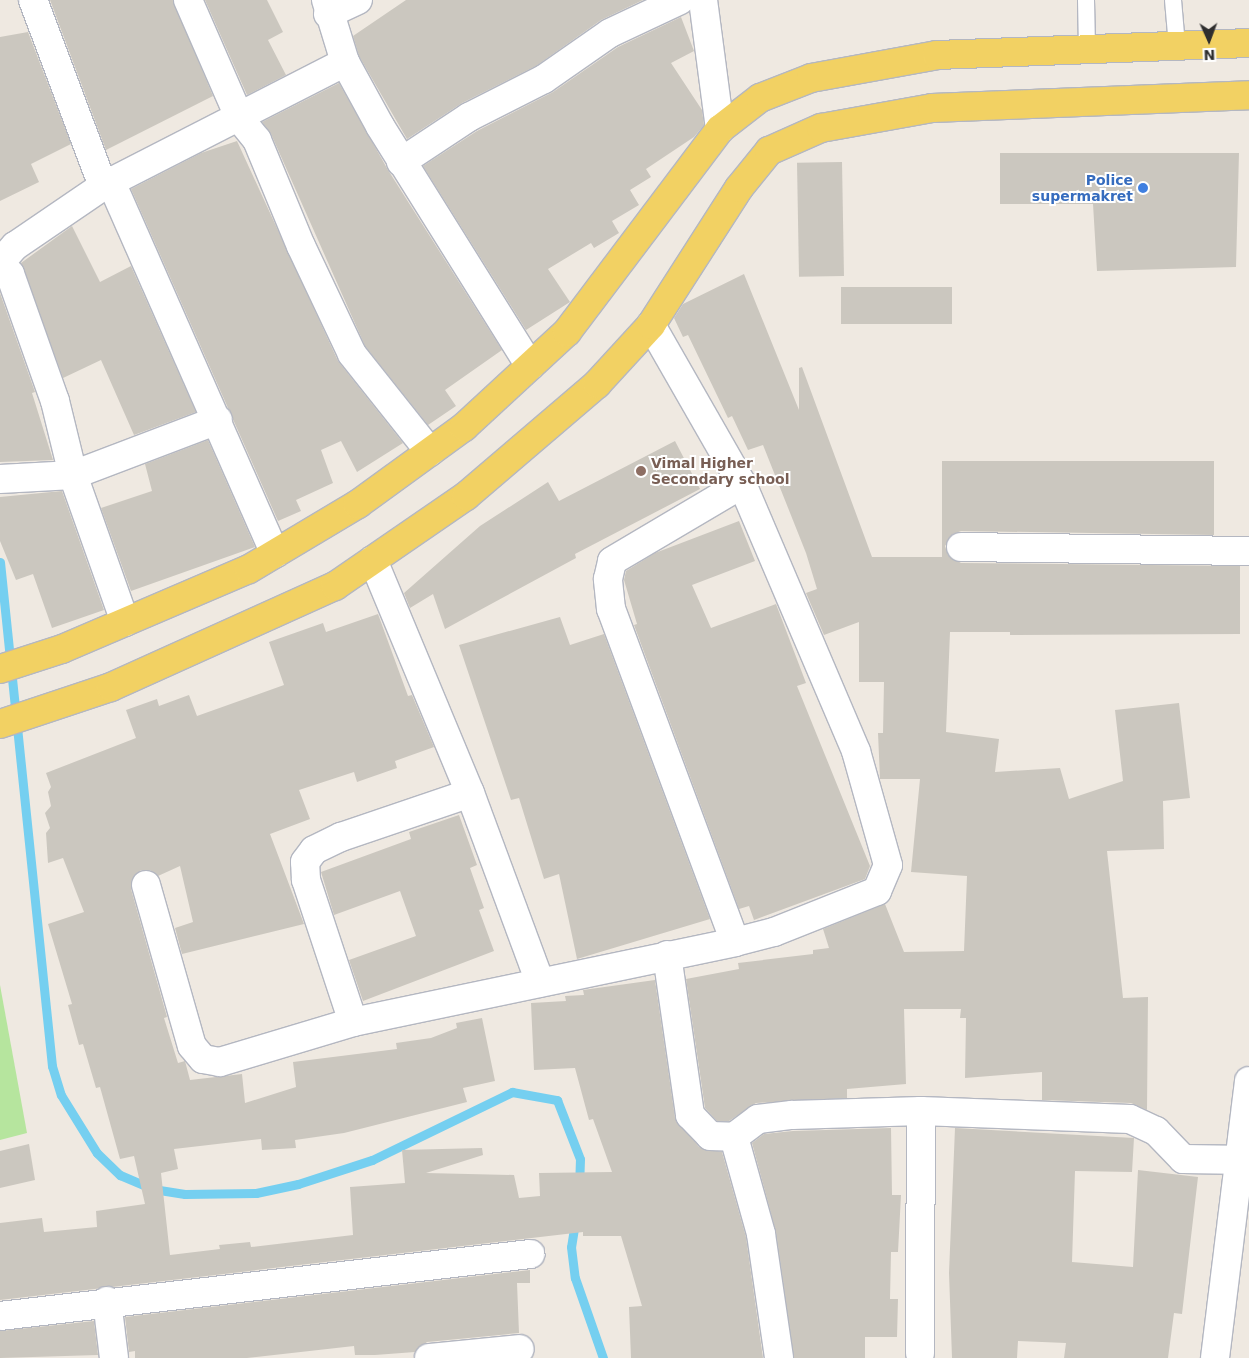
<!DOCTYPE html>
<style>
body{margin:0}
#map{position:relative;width:1249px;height:1358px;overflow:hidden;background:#efe9e1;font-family:"DejaVu Sans",sans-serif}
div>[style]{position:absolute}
.green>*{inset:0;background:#b6e59e}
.stream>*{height:9px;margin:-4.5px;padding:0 4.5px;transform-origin:4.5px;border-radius:4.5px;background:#75cff0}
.building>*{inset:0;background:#cbc7bf;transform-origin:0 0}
.roads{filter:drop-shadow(1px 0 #b4b7c1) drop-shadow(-1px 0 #b4b7c1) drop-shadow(0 1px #b4b7c1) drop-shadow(0 -1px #b4b7c1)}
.lane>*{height:16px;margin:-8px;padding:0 8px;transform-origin:8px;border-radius:8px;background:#fff}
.street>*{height:28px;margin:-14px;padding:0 14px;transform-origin:14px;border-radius:14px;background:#fff}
.secondary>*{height:28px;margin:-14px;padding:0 14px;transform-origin:14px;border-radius:14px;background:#fff}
.primary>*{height:28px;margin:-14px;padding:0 14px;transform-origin:14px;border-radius:14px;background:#f2d163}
.dots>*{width:14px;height:14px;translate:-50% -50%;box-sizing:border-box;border:2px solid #fff;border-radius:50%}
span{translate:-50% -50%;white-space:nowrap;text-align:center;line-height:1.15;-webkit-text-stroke:4px #fff;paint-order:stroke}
.shop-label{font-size:14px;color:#366cbe;font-weight:700}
.right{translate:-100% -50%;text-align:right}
.education-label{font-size:14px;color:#785e54;font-weight:700}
.left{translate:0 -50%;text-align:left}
.north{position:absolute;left:1184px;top:15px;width:50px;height:50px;-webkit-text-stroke:4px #fff;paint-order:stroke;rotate:178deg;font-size:14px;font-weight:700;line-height:20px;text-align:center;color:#2e2e2e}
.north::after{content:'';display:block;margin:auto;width:18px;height:22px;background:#2e2e2e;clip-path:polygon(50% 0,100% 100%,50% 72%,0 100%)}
</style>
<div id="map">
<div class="green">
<i style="clip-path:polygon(0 985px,27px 1133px,0 1140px)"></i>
</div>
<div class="stream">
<i style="left:0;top:562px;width:507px;rotate:84.11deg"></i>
<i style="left:52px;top:1066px;width:30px;rotate:73deg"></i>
<i style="left:61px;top:1095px;width:68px;rotate:58.2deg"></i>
<i style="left:97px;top:1153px;width:32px;rotate:44deg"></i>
<i style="left:120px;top:1175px;width:36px;rotate:23deg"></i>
<i style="left:153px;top:1189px;width:32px;rotate:9deg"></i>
<i style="left:185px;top:1194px;width:71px;rotate:-0.8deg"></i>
<i style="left:256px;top:1193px;width:43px;rotate:-12.1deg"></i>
<i style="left:298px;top:1184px;width:78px;rotate:-18deg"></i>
<i style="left:372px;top:1160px;width:156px;rotate:-25.9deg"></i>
<i style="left:512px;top:1092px;width:46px;rotate:10.1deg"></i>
<i style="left:557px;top:1100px;width:63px;rotate:68.7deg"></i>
<i style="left:580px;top:1159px;width:25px;rotate:92deg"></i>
<i style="left:575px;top:1222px;width:25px;rotate:99deg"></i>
<i style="left:571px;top:1247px;width:31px;rotate:83deg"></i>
<i style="left:575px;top:1278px;width:85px;rotate:70.7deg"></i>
</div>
<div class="building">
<i style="clip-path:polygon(50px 0,173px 0,213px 96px,106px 150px)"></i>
<i style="clip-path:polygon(205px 0,267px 0,283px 32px,268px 40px,286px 75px,247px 95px)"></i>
<i style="clip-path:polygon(406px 0,643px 0,601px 20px,536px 66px,462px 103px,407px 139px,359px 56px,353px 36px)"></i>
<i style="clip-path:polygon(681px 17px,694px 51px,671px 63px,702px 110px,704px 125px,694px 137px,646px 169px,651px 177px,630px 190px,639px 205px,612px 221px,619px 233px,594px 248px,591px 243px,548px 269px,570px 302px,526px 330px,423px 166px,477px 131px,553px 92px,618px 47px)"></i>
<i style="clip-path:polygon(28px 32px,71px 144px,31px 164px,39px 182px,0 201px,0 37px)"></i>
<i style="clip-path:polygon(339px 83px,388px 170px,502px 350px,445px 390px,456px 406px,428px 425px,365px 346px,271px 134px,262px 122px)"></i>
<i style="clip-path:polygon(237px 141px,338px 361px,403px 443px,357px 472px,341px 441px,321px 450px,333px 483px,296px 500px,301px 511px,278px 521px,131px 189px,201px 153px)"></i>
<i style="clip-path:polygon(1000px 153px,1239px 153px,1236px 267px,1097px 271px,1093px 204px,1000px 204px)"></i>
<i style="left:842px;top:162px;width:114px;height:45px;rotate:89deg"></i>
<i style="clip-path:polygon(72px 226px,100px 282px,131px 266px,196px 412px,134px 435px,101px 360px,63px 378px,21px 263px)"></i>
<i style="clip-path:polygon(744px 274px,799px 410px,799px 368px,802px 367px,872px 557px,942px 557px,942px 461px,1214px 461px,1214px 535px,961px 531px,953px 534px,945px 546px,948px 555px,961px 563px,1240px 566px,1240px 634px,1010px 635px,1010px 632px,950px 632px,946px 732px,999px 739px,995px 772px,1060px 768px,1069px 799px,1123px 781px,1115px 710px,1179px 703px,1190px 798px,1163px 801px,1164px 849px,1107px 851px,1123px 998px,1148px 997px,1147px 1110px,1131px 1103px,1042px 1100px,1042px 1072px,965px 1078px,966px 1018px,960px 1018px,961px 1009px,904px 1009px,906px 1084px,847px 1089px,847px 1098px,756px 1103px,729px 1121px,717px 1121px,705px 1108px,686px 979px,739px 969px,738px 963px,813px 954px,813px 950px,829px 948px,823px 929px,885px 904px,904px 952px,964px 951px,967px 876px,911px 872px,920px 779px,880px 779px,878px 733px,883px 733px,884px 682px,859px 682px,859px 622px,824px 635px,806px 593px,817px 589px,806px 553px,763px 445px,748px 450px,732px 416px,728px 418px,688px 335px,683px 337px,674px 318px,683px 304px)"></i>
<i style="left:952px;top:287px;width:37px;height:111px;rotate:90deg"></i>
<i style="clip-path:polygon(0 293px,35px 392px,32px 393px,53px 460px,0 462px)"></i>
<i style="clip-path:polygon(208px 440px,255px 547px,131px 591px,101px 508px,152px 491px,145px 464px)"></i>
<i style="clip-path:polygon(675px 441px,700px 489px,575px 554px,576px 558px,445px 629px,433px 594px,410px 608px,404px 593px,480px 526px,548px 482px,559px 501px)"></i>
<i style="clip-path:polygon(62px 491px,104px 610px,52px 628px,33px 574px,16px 580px,0 541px,0 497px)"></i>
<i style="clip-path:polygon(739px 521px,755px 561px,692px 585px,711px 628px,776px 604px,806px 683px,797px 686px,870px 866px,865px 879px,754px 920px,749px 906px,739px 909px,634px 625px,637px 624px,624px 580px,626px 571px,655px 553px)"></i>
<i style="clip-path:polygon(378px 614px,408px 696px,412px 695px,434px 747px,395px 761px,397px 768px,357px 782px,354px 772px,299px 790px,310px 819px,270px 834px,304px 924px,182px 954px,175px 928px,193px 922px,180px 866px,158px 876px,150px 870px,141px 870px,131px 881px,131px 889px,167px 1017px,164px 1018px,178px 1063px,185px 1061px,190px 1080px,242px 1074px,245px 1103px,296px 1087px,293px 1062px,397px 1049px,396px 1043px,431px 1038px,457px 1028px,456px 1023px,482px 1018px,495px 1081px,463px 1088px,467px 1102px,344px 1133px,295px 1140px,296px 1148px,262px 1150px,261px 1139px,174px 1149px,178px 1169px,161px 1173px,170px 1255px,220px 1249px,219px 1245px,250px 1242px,251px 1247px,353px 1235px,350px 1187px,405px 1183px,402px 1150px,482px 1148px,483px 1155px,426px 1173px,514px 1175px,519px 1198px,540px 1196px,539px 1173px,612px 1172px,593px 1119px,589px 1120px,575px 1068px,534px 1070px,531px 1003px,566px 1001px,565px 996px,584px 995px,583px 990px,655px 980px,675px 1117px,699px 1147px,722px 1152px,746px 1237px,763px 1358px,631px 1358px,629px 1307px,642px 1306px,621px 1236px,583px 1236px,583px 1232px,0 1300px,0 1223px,42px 1218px,44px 1232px,97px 1227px,96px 1211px,145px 1204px,134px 1156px,120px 1159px,100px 1087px,96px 1088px,83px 1044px,79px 1045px,68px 1005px,72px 1004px,48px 924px,84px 912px,63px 858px,48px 863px,46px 833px,50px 828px,45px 813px,51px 806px,48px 792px,51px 787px,46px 773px,136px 738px,126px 710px,157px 699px,159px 706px,189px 695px,197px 716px,284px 685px,269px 642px,323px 623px,326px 632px)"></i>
<i style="clip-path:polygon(560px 617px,570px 645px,604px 634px,710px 919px,577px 959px,559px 874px,544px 879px,519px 798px,511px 800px,459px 645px)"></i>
<i style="clip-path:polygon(459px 815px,477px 865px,470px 868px,484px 908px,479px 910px,494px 951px,363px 1001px,349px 960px,416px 936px,400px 891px,334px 915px,321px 872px,411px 839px,409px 832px)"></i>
<i style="clip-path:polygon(891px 1128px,892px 1195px,901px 1195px,898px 1252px,891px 1252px,890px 1299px,898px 1299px,897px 1337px,865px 1337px,865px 1358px,794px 1358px,776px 1232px,752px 1143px,764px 1134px,793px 1131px)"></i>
<i style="clip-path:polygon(955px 1128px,1134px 1138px,1132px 1172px,1075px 1171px,1072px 1262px,1133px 1267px,1138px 1170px,1198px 1177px,1182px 1314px,1174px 1313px,1168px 1358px,1064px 1358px,1066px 1343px,1018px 1341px,1017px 1358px,952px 1358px,949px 1273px)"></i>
<i style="clip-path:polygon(29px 1144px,35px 1180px,0 1188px,0 1151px)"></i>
<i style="clip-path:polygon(530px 1270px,530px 1283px,517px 1283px,519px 1333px,427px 1342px,415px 1352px,375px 1355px,355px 1355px,354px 1346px,247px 1358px,135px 1358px,135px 1351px,129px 1352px,125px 1317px)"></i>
<i style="clip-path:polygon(94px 1321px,98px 1355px,0 1358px,0 1331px)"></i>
</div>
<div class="roads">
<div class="lane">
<i style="left:1086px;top:0;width:49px;rotate:88.8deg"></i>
<i style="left:1173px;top:0;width:46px;rotate:85deg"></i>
</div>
<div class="street">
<i style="left:33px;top:0;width:199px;rotate:69.4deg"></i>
<i style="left:188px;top:0;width:130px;rotate:66.4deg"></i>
<i style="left:240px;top:119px;width:27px;rotate:51deg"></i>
<i style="left:257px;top:140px;width:115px;rotate:67.5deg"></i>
<i style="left:301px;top:246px;width:119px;rotate:64.7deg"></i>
<i style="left:352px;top:354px;width:125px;rotate:51.5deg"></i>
<i style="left:326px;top:0;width:65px;rotate:73deg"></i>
<i style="left:345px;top:62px;width:73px;rotate:61.3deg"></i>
<i style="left:380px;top:126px;width:283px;rotate:58deg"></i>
<i style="left:703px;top:0;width:130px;rotate:82.5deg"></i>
<i style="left:328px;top:14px;width:33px;rotate:-25deg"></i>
<i style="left:401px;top:162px;width:82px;rotate:-33.5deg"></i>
<i style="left:469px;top:117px;width:84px;rotate:-26.9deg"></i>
<i style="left:544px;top:79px;width:80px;rotate:-34.9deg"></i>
<i style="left:610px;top:33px;width:77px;rotate:-25.2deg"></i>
<i style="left:111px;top:182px;width:406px;rotate:66.2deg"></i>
<i style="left:0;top:263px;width:23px;rotate:-49deg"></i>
<i style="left:15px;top:246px;width:107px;rotate:-34.3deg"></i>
<i style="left:103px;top:186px;width:272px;rotate:-27.1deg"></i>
<i style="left:0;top:264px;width:14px;rotate:45deg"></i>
<i style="left:10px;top:274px;width:135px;rotate:70.5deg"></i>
<i style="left:55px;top:401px;width:76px;rotate:76.3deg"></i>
<i style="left:73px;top:475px;width:156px;rotate:70.5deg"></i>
<i style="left:0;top:479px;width:73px;rotate:-3.1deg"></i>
<i style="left:73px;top:475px;width:155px;rotate:-20.8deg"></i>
<i style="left:961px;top:547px;width:288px;rotate:0.8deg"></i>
<i style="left:373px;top:560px;width:252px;rotate:67.4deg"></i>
<i style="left:470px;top:793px;width:202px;rotate:69.7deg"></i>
<i style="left:146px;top:885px;width:167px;rotate:74.1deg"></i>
<i style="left:192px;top:1046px;width:17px;rotate:50deg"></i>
<i style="left:203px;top:1059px;width:17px;rotate:10deg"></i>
<i style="left:220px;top:1062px;width:139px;rotate:-16.7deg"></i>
<i style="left:353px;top:1022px;width:390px;rotate:-11.8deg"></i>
<i style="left:735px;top:942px;width:40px;rotate:-14.4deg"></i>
<i style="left:774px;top:932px;width:111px;rotate:-21.7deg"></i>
<i style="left:877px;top:891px;width:28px;rotate:-67deg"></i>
<i style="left:888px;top:865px;width:118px;rotate:-105.7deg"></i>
<i style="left:856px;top:751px;width:290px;rotate:-113.1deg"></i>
<i style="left:742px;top:484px;width:183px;rotate:-119.8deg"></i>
<i style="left:735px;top:942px;width:355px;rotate:-110.4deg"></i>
<i style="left:611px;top:609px;width:30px;rotate:-96deg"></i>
<i style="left:608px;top:579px;width:18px;rotate:-77deg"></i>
<i style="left:612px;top:561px;width:151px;rotate:-30.6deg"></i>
<i style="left:667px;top:955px;width:162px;rotate:81.8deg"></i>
<i style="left:690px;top:1115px;width:29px;rotate:46deg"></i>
<i style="left:710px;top:1136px;width:24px;rotate:2deg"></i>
<i style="left:734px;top:1137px;width:30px;rotate:-37deg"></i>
<i style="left:758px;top:1119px;width:34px;rotate:-7deg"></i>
<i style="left:792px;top:1115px;width:129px;rotate:-1.8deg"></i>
<i style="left:921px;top:1111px;width:209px;rotate:2.2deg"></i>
<i style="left:1130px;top:1119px;width:29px;rotate:25deg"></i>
<i style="left:1156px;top:1131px;width:39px;rotate:46deg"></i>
<i style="left:1183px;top:1159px;width:66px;rotate:0.9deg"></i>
<i style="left:353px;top:1022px;width:150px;rotate:-108.3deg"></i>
<i style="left:306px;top:880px;width:18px;rotate:-93deg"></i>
<i style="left:305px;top:862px;width:15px;rotate:-53deg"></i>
<i style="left:314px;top:850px;width:30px;rotate:-26deg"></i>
<i style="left:341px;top:837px;width:136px;rotate:-18.8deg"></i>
<i style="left:734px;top:1137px;width:101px;rotate:74.4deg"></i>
<i style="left:761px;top:1234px;width:125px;rotate:81.7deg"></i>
<i style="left:107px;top:1301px;width:57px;rotate:83deg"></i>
<i style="left:0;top:1316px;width:534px;rotate:-6.67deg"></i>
<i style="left:920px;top:1353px;width:242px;rotate:-89.8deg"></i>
<i style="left:429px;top:1358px;width:91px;rotate:-5.6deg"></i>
</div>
<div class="secondary">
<i style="left:1215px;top:1358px;width:279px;rotate:-83deg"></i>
</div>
<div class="primary">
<i style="left:0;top:669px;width:65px;rotate:-17.9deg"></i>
<i style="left:62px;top:649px;width:203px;rotate:-23.2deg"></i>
<i style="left:249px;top:569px;width:127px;rotate:-30.8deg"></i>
<i style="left:358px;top:504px;width:131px;rotate:-36deg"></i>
<i style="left:464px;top:427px;width:140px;rotate:-42.7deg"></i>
<i style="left:567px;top:332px;width:254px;rotate:-53deg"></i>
<i style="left:720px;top:129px;width:51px;rotate:-37.8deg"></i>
<i style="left:760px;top:98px;width:55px;rotate:-21.4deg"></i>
<i style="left:811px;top:78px;width:128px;rotate:-10.3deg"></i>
<i style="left:937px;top:55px;width:312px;rotate:-2.2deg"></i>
<i style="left:0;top:724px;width:117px;rotate:-18.4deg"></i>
<i style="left:111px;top:687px;width:246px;rotate:-24.3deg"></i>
<i style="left:335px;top:586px;width:159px;rotate:-34.5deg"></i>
<i style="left:466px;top:496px;width:172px;rotate:-40.5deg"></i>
<i style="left:597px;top:384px;width:80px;rotate:-47.5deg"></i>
<i style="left:651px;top:325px;width:163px;rotate:-57.3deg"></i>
<i style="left:739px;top:188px;width:48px;rotate:-51deg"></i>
<i style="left:769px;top:151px;width:57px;rotate:-23.9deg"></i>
<i style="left:821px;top:128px;width:113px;rotate:-10.2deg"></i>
<i style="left:932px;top:108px;width:317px;rotate:-2.3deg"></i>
</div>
</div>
<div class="dots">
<i style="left:1143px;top:188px;background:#3f7fe0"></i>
<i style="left:641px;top:471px;background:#8d6e63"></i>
</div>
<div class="shop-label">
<span class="right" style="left:1133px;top:188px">Police<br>supermakret</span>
</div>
<div class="education-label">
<span class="left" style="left:651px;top:471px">Vimal Higher<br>Secondary school</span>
</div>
<div class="north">N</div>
</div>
